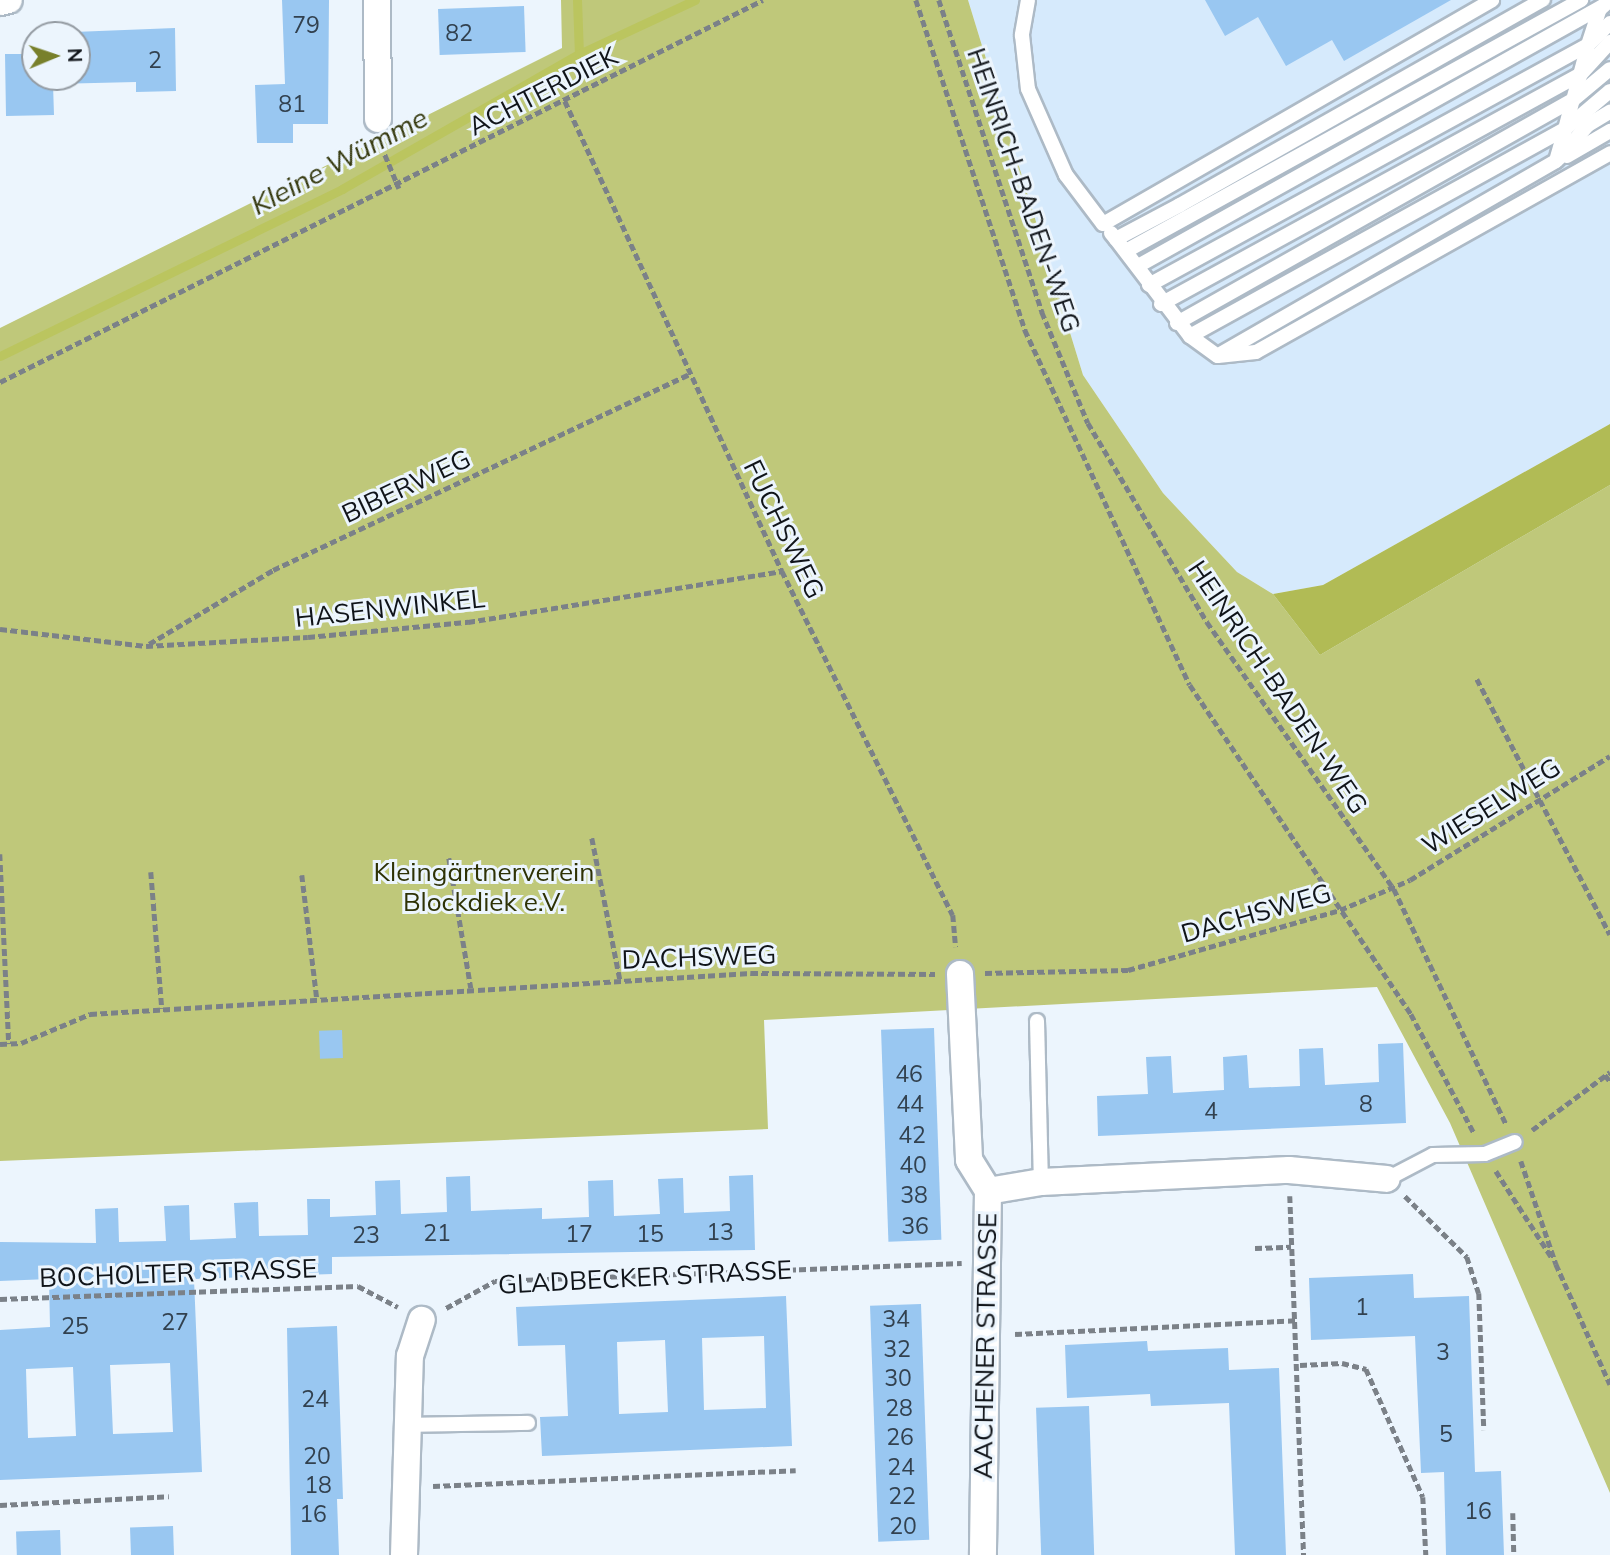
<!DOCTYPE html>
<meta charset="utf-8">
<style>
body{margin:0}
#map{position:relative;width:1610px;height:1555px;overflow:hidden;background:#ecf5fd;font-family:Mulish,sans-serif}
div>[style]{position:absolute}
.built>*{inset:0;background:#d6eafc}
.green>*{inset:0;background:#bfc87a}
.forest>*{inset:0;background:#b1bb55}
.stream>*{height:9px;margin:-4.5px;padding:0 4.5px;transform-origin:4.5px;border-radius:4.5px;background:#bbc55f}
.building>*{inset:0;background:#99c7f1;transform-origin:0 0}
.path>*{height:4.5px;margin-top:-2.25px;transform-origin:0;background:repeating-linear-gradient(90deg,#7b8188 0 7px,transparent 0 10.5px)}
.roads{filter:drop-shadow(2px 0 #adbac6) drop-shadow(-2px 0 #adbac6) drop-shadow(0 2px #adbac6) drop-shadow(0 -2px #adbac6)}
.service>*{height:14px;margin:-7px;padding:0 7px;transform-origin:7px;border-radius:7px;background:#fff}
.minor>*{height:26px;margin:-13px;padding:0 13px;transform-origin:13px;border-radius:13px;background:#fff}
span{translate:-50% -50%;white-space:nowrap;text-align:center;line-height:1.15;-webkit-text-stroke:6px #ecf5fd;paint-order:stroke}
.number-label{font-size:23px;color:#32414f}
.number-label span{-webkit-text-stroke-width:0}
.street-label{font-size:26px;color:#101419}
.park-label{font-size:26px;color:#2e3205}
.water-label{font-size:28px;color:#373b10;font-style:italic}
.north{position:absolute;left:21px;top:21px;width:70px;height:70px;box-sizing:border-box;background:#ecf5fd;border:2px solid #949ba2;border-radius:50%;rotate:88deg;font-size:19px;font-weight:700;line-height:28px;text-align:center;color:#101419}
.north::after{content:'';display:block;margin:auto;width:24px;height:32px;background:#78802b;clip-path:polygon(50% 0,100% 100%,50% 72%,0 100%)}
</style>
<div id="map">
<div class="built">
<i style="clip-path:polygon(968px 0,1610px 0,1610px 424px,1323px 585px,1273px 594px,1237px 572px,1163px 493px,1083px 375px)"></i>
</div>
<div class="green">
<i style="clip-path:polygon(561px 0,968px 0,1083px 375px,1163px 493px,1237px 572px,1273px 594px,1320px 655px,1610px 485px,1610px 1493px,1450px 1123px,1377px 987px,764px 1020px,768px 1129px,0 1161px,0 328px,562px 48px)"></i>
</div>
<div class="forest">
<i style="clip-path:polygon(1610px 424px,1610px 485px,1320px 655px,1273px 594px,1323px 585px)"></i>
</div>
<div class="stream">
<i style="left:577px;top:0;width:54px;rotate:87.9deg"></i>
<i style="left:0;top:356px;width:381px;rotate:-26deg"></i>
<i style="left:342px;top:189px;width:273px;rotate:-29.7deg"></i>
<i style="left:579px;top:54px;width:128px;rotate:-25deg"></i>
</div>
<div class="building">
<i style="clip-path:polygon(282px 0,329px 0,328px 124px,293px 124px,293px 143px,257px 143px,255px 85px,285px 84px)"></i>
<i style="clip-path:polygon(1205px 0,1451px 0,1344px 61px,1332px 40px,1286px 66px,1258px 17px,1225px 36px)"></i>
<i style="left:524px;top:6px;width:46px;height:86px;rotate:88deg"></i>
<i style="clip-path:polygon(175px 28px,176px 91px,136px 92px,136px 82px,53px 84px,54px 115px,6px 116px,5px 54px,35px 54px,35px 77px,77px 77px,74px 32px)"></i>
<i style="left:934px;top:1028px;width:212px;height:53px;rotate:88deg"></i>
<i style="left:342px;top:1030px;width:28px;height:23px;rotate:88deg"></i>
<i style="clip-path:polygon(1403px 1043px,1406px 1123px,1098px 1136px,1097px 1096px,1148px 1094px,1146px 1057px,1171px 1056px,1173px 1093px,1224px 1090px,1223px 1057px,1247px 1055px,1249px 1088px,1300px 1086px,1299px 1049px,1323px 1048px,1325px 1085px,1379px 1082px,1378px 1044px)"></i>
<i style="clip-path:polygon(evenodd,753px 1175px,755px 1250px,332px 1257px,332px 1274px,194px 1279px,202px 1472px,0 1480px,0 1330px,50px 1327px,49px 1279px,0 1281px,0 1242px,96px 1243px,95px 1209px,118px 1208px,119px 1242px,166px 1241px,164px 1206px,189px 1205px,190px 1240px,236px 1238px,234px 1203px,258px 1202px,259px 1236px,308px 1235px,307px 1199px,330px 1199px,330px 1217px,376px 1215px,375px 1181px,400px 1180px,401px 1214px,447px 1212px,446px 1177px,470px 1176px,471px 1211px,542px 1208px,542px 1219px,589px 1217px,588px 1181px,613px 1180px,614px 1216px,660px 1214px,658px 1179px,683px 1178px,684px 1213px,730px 1211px,729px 1176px,753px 1175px,170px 1363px,173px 1432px,113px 1434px,110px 1365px,170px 1363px,753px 1175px,73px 1367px,76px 1436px,28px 1438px,26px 1369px,73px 1367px)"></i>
<i style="clip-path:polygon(1413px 1274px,1414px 1298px,1469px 1296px,1475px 1472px,1501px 1471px,1504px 1555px,1446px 1555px,1444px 1472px,1421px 1473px,1415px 1336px,1311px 1340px,1309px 1278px)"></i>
<i style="clip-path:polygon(evenodd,786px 1296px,792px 1446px,542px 1456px,540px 1417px,568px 1416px,565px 1345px,518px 1346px,516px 1307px,786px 1296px,764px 1336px,766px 1408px,704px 1410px,702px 1338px,764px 1336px,786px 1296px,665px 1340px,668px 1412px,619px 1414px,617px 1342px,665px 1340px)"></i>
<i style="left:921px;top:1304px;width:236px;height:51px;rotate:88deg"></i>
<i style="clip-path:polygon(337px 1326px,343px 1499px,337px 1499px,339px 1555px,291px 1555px,287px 1328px)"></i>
<i style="clip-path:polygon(1147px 1341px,1148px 1351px,1228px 1348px,1229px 1370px,1279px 1368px,1286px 1555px,1235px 1555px,1229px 1403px,1151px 1406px,1150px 1394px,1067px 1398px,1065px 1345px)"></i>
<i style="left:1089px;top:1406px;width:149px;height:53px;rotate:88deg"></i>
<i style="left:173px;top:1526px;width:29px;height:43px;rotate:88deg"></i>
<i style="left:60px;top:1530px;width:25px;height:44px;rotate:88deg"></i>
</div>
<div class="path">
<i style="left:916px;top:0;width:348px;rotate:71.7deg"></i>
<i style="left:1025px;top:330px;width:391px;rotate:65.1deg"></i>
<i style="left:1190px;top:685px;width:396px;rotate:56.1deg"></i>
<i style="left:1411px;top:1014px;width:135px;rotate:62.1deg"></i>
<i style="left:939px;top:0;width:329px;rotate:71.7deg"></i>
<i style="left:1042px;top:312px;width:120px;rotate:67.5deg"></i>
<i style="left:1088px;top:423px;width:232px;rotate:59.1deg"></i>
<i style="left:1207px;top:622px;width:326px;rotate:55deg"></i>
<i style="left:1394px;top:889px;width:260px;rotate:64.5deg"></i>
<i style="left:565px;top:101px;width:518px;rotate:65.22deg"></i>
<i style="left:782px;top:571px;width:384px;rotate:63.6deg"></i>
<i style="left:953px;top:915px;width:32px;rotate:85deg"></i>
<i style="left:381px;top:145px;width:47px;rotate:67.3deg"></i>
<i style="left:0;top:382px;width:853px;rotate:-26.6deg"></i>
<i style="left:0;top:629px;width:147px;rotate:6.6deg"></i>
<i style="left:146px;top:646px;width:162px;rotate:-3.2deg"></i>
<i style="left:308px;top:637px;width:161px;rotate:-5.4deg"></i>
<i style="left:468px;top:622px;width:318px;rotate:-9.2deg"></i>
<i style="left:149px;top:644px;width:144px;rotate:-30.8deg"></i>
<i style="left:273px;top:570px;width:460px;rotate:-25.2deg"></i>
<i style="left:1477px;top:679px;width:288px;rotate:62.5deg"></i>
<i style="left:592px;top:838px;width:144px;rotate:78.8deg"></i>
<i style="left:0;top:854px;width:190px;rotate:87.3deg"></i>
<i style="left:449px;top:858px;width:132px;rotate:80.4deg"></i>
<i style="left:151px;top:872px;width:137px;rotate:85.4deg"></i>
<i style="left:302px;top:875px;width:125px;rotate:83.1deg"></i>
<i style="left:985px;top:973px;width:143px;rotate:-1.2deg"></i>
<i style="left:1128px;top:970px;width:220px;rotate:-15.8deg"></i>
<i style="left:1340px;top:910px;width:76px;rotate:-23.2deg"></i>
<i style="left:1410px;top:880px;width:235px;rotate:-31.8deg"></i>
<i style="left:0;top:1044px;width:21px;rotate:-3deg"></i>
<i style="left:21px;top:1043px;width:75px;rotate:-22.8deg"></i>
<i style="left:90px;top:1014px;width:662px;rotate:-3.55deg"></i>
<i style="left:751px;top:973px;width:184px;rotate:0.3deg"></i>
<i style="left:1605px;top:1075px;width:8px;rotate:50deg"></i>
<i style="left:1532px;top:1130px;width:97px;rotate:-36.6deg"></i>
<i style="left:1521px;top:1161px;width:109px;rotate:71.2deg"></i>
<i style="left:1556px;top:1264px;width:132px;rotate:65.8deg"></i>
<i style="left:1496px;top:1171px;width:103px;rotate:57.2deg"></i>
<i style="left:1290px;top:1196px;width:359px;rotate:87.8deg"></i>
<i style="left:1405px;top:1196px;width:87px;rotate:44.5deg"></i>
<i style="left:1467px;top:1257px;width:38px;rotate:72deg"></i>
<i style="left:1479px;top:1293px;width:137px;rotate:87.9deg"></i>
<i style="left:1255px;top:1248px;width:36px;rotate:-2deg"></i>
<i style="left:0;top:1299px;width:358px;rotate:-2.1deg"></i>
<i style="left:358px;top:1286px;width:45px;rotate:27.7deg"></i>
<i style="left:446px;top:1308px;width:56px;rotate:-28.9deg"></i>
<i style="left:495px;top:1281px;width:467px;rotate:-2.2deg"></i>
<i style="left:1015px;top:1334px;width:282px;rotate:-2.8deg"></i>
<i style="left:1300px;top:1365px;width:42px;rotate:-2.7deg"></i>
<i style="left:1342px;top:1363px;width:25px;rotate:14deg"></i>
<i style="left:1366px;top:1369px;width:140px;rotate:66deg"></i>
<i style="left:1423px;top:1497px;width:58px;rotate:87deg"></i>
<i style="left:433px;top:1486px;width:363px;rotate:-2.5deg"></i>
<i style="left:0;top:1505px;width:169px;rotate:-3deg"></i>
<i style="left:1513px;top:1513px;width:42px;rotate:88.6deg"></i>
</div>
<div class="roads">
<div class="service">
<i style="left:1028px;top:0;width:36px;rotate:100deg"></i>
<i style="left:1022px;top:35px;width:54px;rotate:83.7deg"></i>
<i style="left:1028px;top:89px;width:94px;rotate:66.2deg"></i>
<i style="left:1066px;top:175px;width:61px;rotate:52.9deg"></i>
<i style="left:1103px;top:224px;width:449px;rotate:-29.9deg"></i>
<i style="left:1567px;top:156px;width:50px;rotate:-30.2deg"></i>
<i style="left:1558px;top:159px;width:45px;rotate:-48.6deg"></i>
<i style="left:1588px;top:125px;width:26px;rotate:-31deg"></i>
<i style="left:1111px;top:233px;width:8px;rotate:50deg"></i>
<i style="left:1116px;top:239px;width:72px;rotate:-28deg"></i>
<i style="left:1180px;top:205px;width:417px;rotate:-29.5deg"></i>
<i style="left:1116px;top:239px;width:122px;rotate:52.7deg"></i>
<i style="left:1190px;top:336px;width:34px;rotate:36deg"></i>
<i style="left:1218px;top:356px;width:38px;rotate:-6deg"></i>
<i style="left:1256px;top:352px;width:406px;rotate:-29.3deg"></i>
<i style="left:1126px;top:251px;width:520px;rotate:-28.88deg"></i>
<i style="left:1138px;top:266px;width:531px;rotate:-29.22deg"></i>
<i style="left:1149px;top:285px;width:500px;rotate:-28.67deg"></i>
<i style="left:1588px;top:45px;width:38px;rotate:-72deg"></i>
<i style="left:1600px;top:9px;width:13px;rotate:-42deg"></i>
<i style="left:1161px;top:304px;width:477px;rotate:-28.7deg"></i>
<i style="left:1580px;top:75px;width:31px;rotate:-75deg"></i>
<i style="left:1588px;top:45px;width:31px;rotate:-45deg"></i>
<i style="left:1177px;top:323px;width:454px;rotate:-29.4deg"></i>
<i style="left:1573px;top:100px;width:26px;rotate:-74deg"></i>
<i style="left:1580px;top:75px;width:45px;rotate:-47.7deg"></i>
<i style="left:1190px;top:336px;width:428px;rotate:-28.9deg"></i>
<i style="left:1565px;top:129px;width:30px;rotate:-75deg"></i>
<i style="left:1573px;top:100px;width:48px;rotate:-40deg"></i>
<i style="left:1222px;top:353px;width:385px;rotate:-29.9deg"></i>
<i style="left:1556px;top:161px;width:33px;rotate:-74deg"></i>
<i style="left:1565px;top:129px;width:59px;rotate:-40.2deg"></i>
<i style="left:1037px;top:1021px;width:161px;rotate:88.6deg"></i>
<i style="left:1387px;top:1179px;width:52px;rotate:-27.6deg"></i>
<i style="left:1433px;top:1155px;width:52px;rotate:-1.1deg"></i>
<i style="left:1485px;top:1154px;width:32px;rotate:-22deg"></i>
<i style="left:408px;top:1425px;width:120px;rotate:-1deg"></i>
</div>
<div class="minor">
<i style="left:377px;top:0;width:119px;rotate:89.5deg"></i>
<i style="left:0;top:2px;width:9px;rotate:-13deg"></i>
<i style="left:960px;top:974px;width:186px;rotate:87.2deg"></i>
<i style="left:969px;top:1160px;width:36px;rotate:58deg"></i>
<i style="left:988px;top:1191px;width:364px;rotate:90.8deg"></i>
<i style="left:988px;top:1191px;width:54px;rotate:-9.6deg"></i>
<i style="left:1041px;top:1182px;width:248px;rotate:-2.8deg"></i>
<i style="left:1289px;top:1170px;width:98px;rotate:5.2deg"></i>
<i style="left:404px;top:1555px;width:199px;rotate:-88.3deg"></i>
<i style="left:410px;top:1356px;width:38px;rotate:-72deg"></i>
</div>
</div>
<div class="number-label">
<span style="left:306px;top:25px">79</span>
<span style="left:459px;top:33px">82</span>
<span style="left:155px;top:60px">2</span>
<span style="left:292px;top:104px">81</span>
<span style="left:909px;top:1074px">46</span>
<span style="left:910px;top:1104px">44</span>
<span style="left:1366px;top:1104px">8</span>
<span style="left:1211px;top:1111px">4</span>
<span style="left:912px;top:1135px">42</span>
<span style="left:913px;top:1165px">40</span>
<span style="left:914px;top:1195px">38</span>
<span style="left:915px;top:1226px">36</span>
<span style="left:720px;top:1232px">13</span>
<span style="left:437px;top:1233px">21</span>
<span style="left:579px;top:1234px">17</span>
<span style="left:650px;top:1234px">15</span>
<span style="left:366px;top:1235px">23</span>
<span style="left:1362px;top:1307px">1</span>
<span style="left:896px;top:1319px">34</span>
<span style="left:175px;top:1322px">27</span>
<span style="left:75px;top:1326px">25</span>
<span style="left:897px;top:1349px">32</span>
<span style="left:1443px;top:1352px">3</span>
<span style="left:898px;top:1378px">30</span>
<span style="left:315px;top:1399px">24</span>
<span style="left:899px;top:1408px">28</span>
<span style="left:1446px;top:1434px">5</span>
<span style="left:900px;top:1437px">26</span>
<span style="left:317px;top:1456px">20</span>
<span style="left:901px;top:1467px">24</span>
<span style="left:318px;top:1485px">18</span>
<span style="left:902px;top:1496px">22</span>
<span style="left:1478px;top:1511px">16</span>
<span style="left:313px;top:1514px">16</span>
<span style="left:903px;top:1526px">20</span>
</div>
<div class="street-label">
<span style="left:543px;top:91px;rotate:-27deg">ACHTERDIEK</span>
<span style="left:1024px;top:190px;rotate:71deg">HEINRICH-BADEN-WEG</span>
<span style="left:406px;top:486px;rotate:-25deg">BIBERWEG</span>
<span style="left:784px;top:529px;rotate:64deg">FUCHSWEG</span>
<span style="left:390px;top:608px;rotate:-6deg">HASENWINKEL</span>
<span style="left:1278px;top:687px;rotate:56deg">HEINRICH-BADEN-WEG</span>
<span style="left:1491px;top:806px;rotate:-32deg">WIESELWEG</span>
<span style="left:1256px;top:913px;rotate:-16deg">DACHSWEG</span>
<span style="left:699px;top:957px;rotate:-2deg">DACHSWEG</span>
<span style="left:178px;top:1273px;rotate:-2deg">BOCHOLTER STRASSE</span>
<span style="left:645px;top:1277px;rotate:-3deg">GLADBECKER STRASSE</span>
<span style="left:985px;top:1346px;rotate:-89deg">AACHENER STRASSE</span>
</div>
<div class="park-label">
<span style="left:484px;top:887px">Kleingärtnerverein<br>Blockdiek e.V.</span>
</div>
<div class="water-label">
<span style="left:339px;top:161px;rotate:-28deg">Kleine Wümme</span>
</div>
<div class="north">N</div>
</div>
